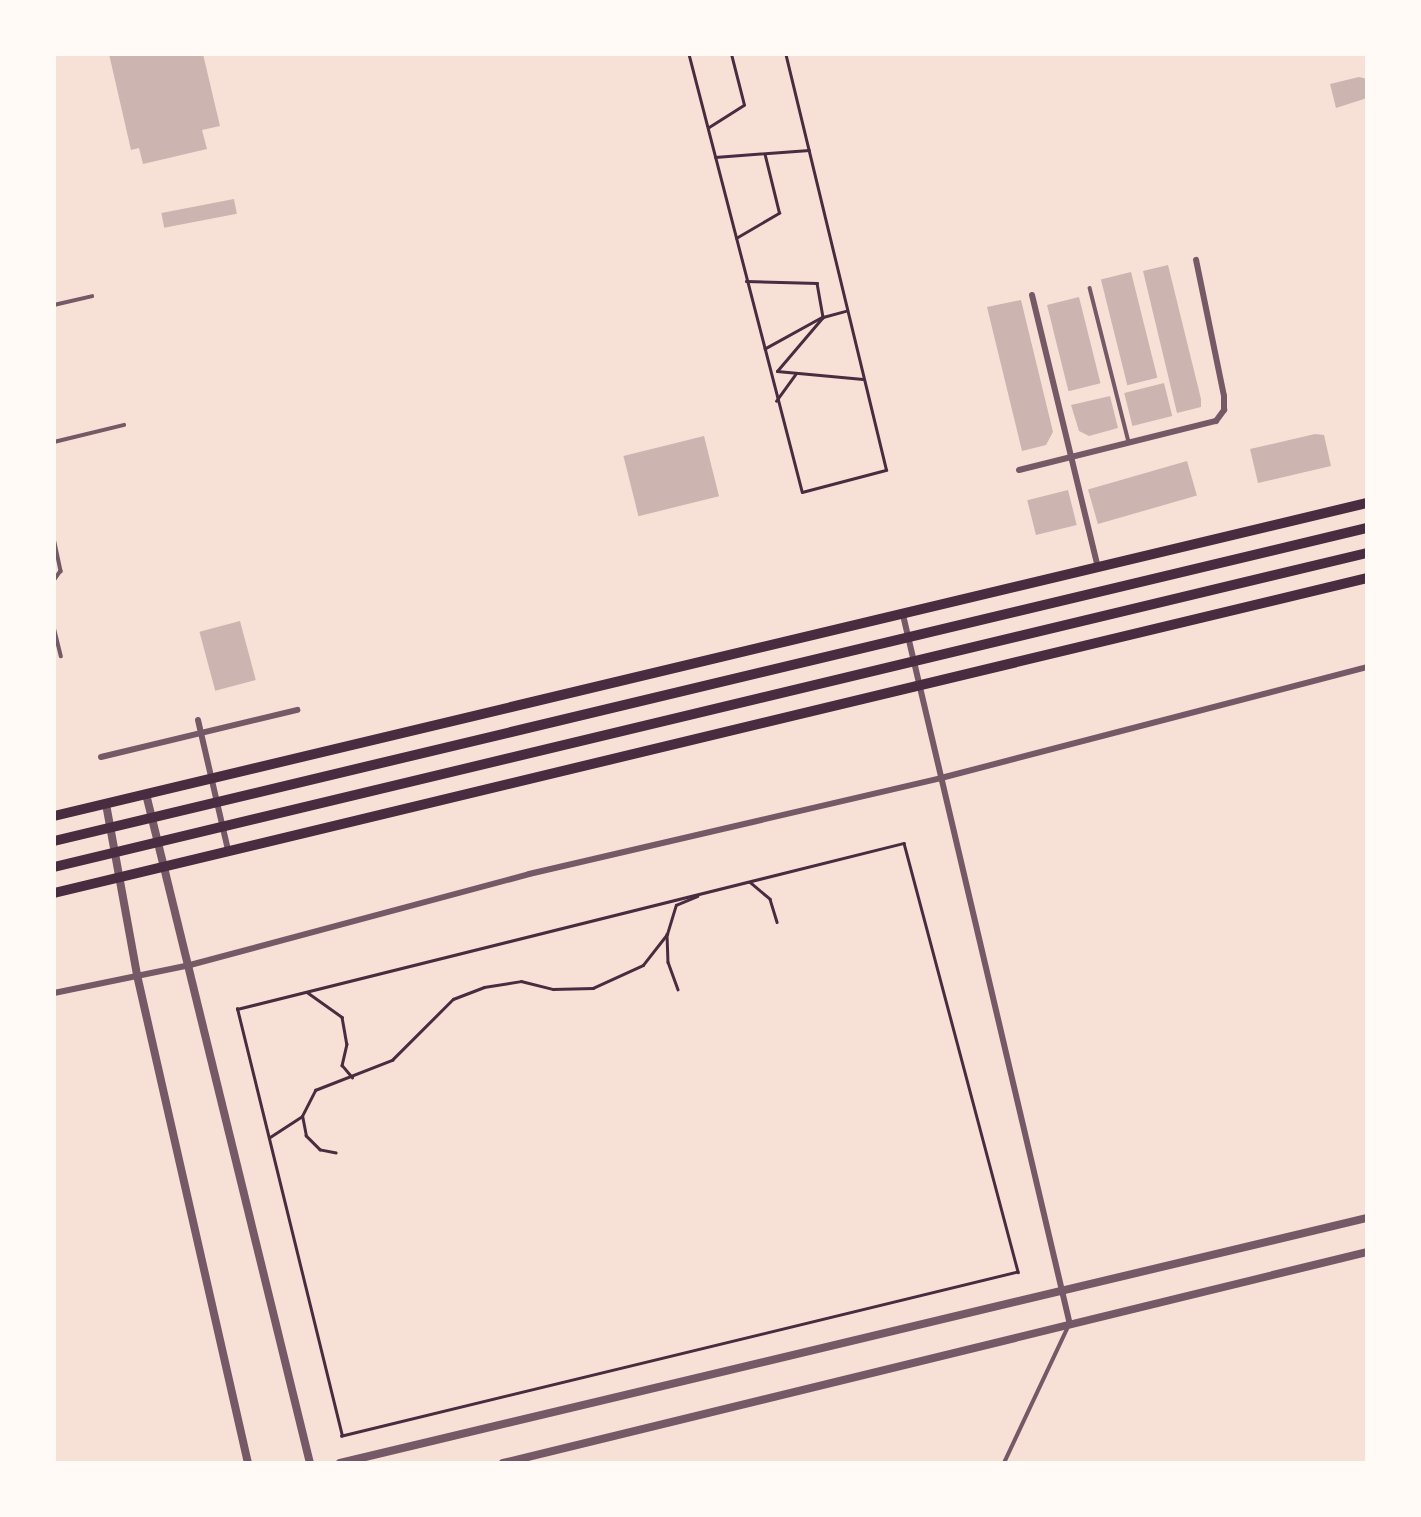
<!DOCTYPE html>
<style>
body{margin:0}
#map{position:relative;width:1421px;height:1517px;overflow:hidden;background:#f7e1d7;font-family:"Exo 2",sans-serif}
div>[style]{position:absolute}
.building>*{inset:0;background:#ccb4b1;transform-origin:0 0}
.path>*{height:2.5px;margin:-1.25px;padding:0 1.25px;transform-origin:1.25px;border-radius:1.25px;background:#4a2c40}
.service>*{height:3.5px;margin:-1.75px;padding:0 1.75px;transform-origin:1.75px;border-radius:1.75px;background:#755966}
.minor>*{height:6px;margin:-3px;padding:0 3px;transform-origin:3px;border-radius:3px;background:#755966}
.tertiary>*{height:8px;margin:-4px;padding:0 4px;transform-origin:4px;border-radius:4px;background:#755966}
.primary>*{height:10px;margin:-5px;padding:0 5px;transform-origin:5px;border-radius:5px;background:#4a2c40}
span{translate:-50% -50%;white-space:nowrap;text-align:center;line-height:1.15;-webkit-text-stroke:6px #fffaf5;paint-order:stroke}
.frame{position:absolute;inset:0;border:56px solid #fffaf5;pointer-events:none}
</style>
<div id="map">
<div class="building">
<i style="clip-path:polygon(109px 54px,203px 54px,220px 126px,202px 130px,207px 149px,143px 164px,139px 148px,131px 150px)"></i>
<i style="clip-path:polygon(1359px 77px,1367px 79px,1367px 98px,1336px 108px,1330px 84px)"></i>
<i style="left:234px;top:199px;width:15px;height:74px;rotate:79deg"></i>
<i style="clip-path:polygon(1168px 265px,1201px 399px,1201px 407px,1177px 413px,1143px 271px)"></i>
<i style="left:1131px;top:272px;width:109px;height:31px;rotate:76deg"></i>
<i style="left:1079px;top:297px;width:89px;height:33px;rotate:76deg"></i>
<i style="clip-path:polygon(1021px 300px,1053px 432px,1046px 445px,1022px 451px,987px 307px)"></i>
<i style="left:1164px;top:383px;width:34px;height:41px;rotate:76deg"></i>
<i style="clip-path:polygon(1110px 396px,1118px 428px,1089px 436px,1079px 431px,1071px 405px)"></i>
<i style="clip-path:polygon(1315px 434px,1324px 435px,1331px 466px,1258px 483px,1250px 449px)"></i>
<i style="left:704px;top:436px;width:62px;height:83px;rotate:76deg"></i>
<i style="left:1187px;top:461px;width:36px;height:103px;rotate:74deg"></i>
<i style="left:1068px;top:490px;width:36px;height:42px;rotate:76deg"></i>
<i style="left:240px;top:621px;width:61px;height:42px;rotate:75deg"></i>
</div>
<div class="path">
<i style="left:689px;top:54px;width:452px;rotate:75.5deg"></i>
<i style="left:802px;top:492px;width:87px;rotate:-14.7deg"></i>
<i style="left:886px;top:470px;width:428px;rotate:-103.6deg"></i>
<i style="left:709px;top:127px;width:41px;rotate:-32.2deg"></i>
<i style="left:744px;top:105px;width:53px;rotate:-104.3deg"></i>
<i style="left:715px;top:157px;width:94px;rotate:-4.3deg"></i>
<i style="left:736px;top:238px;width:50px;rotate:-30.2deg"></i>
<i style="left:779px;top:213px;width:59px;rotate:-103.8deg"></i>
<i style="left:746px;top:281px;width:71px;rotate:1.6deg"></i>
<i style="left:817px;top:283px;width:35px;rotate:80deg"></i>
<i style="left:823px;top:317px;width:66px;rotate:151.1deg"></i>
<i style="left:777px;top:371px;width:71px;rotate:-49.6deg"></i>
<i style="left:823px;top:317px;width:23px;rotate:-15deg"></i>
<i style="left:777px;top:371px;width:86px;rotate:5.3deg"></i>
<i style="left:776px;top:401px;width:34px;rotate:-54deg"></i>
<i style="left:904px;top:843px;width:444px;rotate:75.1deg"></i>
<i style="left:1018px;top:1272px;width:696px;rotate:166.36deg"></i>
<i style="left:342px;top:1436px;width:440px;rotate:-103.8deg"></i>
<i style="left:237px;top:1009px;width:687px;rotate:-13.98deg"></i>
<i style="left:750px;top:882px;width:26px;rotate:40deg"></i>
<i style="left:770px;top:899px;width:24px;rotate:73deg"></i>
<i style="left:667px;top:934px;width:30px;rotate:-73deg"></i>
<i style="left:676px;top:905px;width:23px;rotate:-23deg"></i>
<i style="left:307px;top:992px;width:43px;rotate:35.5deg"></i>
<i style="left:342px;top:1017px;width:27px;rotate:80deg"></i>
<i style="left:347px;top:1044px;width:22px;rotate:103deg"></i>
<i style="left:342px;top:1065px;width:16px;rotate:50deg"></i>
<i style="left:270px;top:1137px;width:38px;rotate:-33deg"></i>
<i style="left:336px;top:1153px;width:16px;rotate:-169deg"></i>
<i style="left:320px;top:1150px;width:20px;rotate:-135deg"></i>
<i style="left:306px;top:1136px;width:20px;rotate:-101deg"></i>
<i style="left:302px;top:1116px;width:29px;rotate:-63deg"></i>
<i style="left:315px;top:1090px;width:83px;rotate:-21.3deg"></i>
<i style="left:392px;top:1060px;width:86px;rotate:-45deg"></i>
<i style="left:453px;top:999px;width:33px;rotate:-21deg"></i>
<i style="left:484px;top:987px;width:37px;rotate:-9deg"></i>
<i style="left:521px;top:981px;width:33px;rotate:14deg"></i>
<i style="left:553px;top:989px;width:40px;rotate:-1.4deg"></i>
<i style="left:593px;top:988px;width:55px;rotate:-24.7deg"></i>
<i style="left:643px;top:965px;width:39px;rotate:-52deg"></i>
<i style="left:667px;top:934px;width:28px;rotate:88deg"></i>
<i style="left:668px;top:962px;width:29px;rotate:70deg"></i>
</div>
<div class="service">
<i style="left:1090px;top:288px;width:159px;rotate:75.8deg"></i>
<i style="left:54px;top:305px;width:39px;rotate:-13deg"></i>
<i style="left:54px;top:442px;width:72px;rotate:-13.7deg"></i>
<i style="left:54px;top:538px;width:34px;rotate:78deg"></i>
<i style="left:61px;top:571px;width:12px;rotate:125deg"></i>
<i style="left:54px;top:627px;width:30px;rotate:76deg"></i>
<i style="left:1004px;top:1463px;width:153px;rotate:-64.8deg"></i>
</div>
<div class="minor">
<i style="left:1032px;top:295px;width:281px;rotate:76.4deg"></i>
<i style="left:1019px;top:470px;width:203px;rotate:-14deg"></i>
<i style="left:1216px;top:421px;width:14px;rotate:-54deg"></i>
<i style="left:1224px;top:410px;width:14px;rotate:-90deg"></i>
<i style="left:1224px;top:396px;width:139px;rotate:-101.6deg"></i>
<i style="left:903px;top:615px;width:729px;rotate:76.76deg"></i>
<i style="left:198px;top:720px;width:133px;rotate:77deg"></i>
<i style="left:101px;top:757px;width:202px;rotate:-13.5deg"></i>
<i style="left:54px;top:993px;width:139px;rotate:-11.6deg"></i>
<i style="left:190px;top:965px;width:351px;rotate:-15deg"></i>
<i style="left:529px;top:874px;width:423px;rotate:-13.1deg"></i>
<i style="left:941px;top:778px;width:440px;rotate:-14.6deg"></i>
</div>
<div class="tertiary">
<i style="left:146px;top:794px;width:689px;rotate:76.23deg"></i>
<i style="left:106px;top:804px;width:174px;rotate:79.7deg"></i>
<i style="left:137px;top:975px;width:500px;rotate:77.19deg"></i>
<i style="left:340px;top:1463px;width:1056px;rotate:-13.42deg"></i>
<i style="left:503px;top:1463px;width:889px;rotate:-13.72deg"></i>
</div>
<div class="primary">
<i style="left:54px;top:816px;width:1350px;rotate:-13.41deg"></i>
<i style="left:54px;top:841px;width:1350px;rotate:-13.41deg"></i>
<i style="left:54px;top:867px;width:1350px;rotate:-13.45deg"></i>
<i style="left:54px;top:893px;width:1350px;rotate:-13.49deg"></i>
</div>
<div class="frame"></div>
</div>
